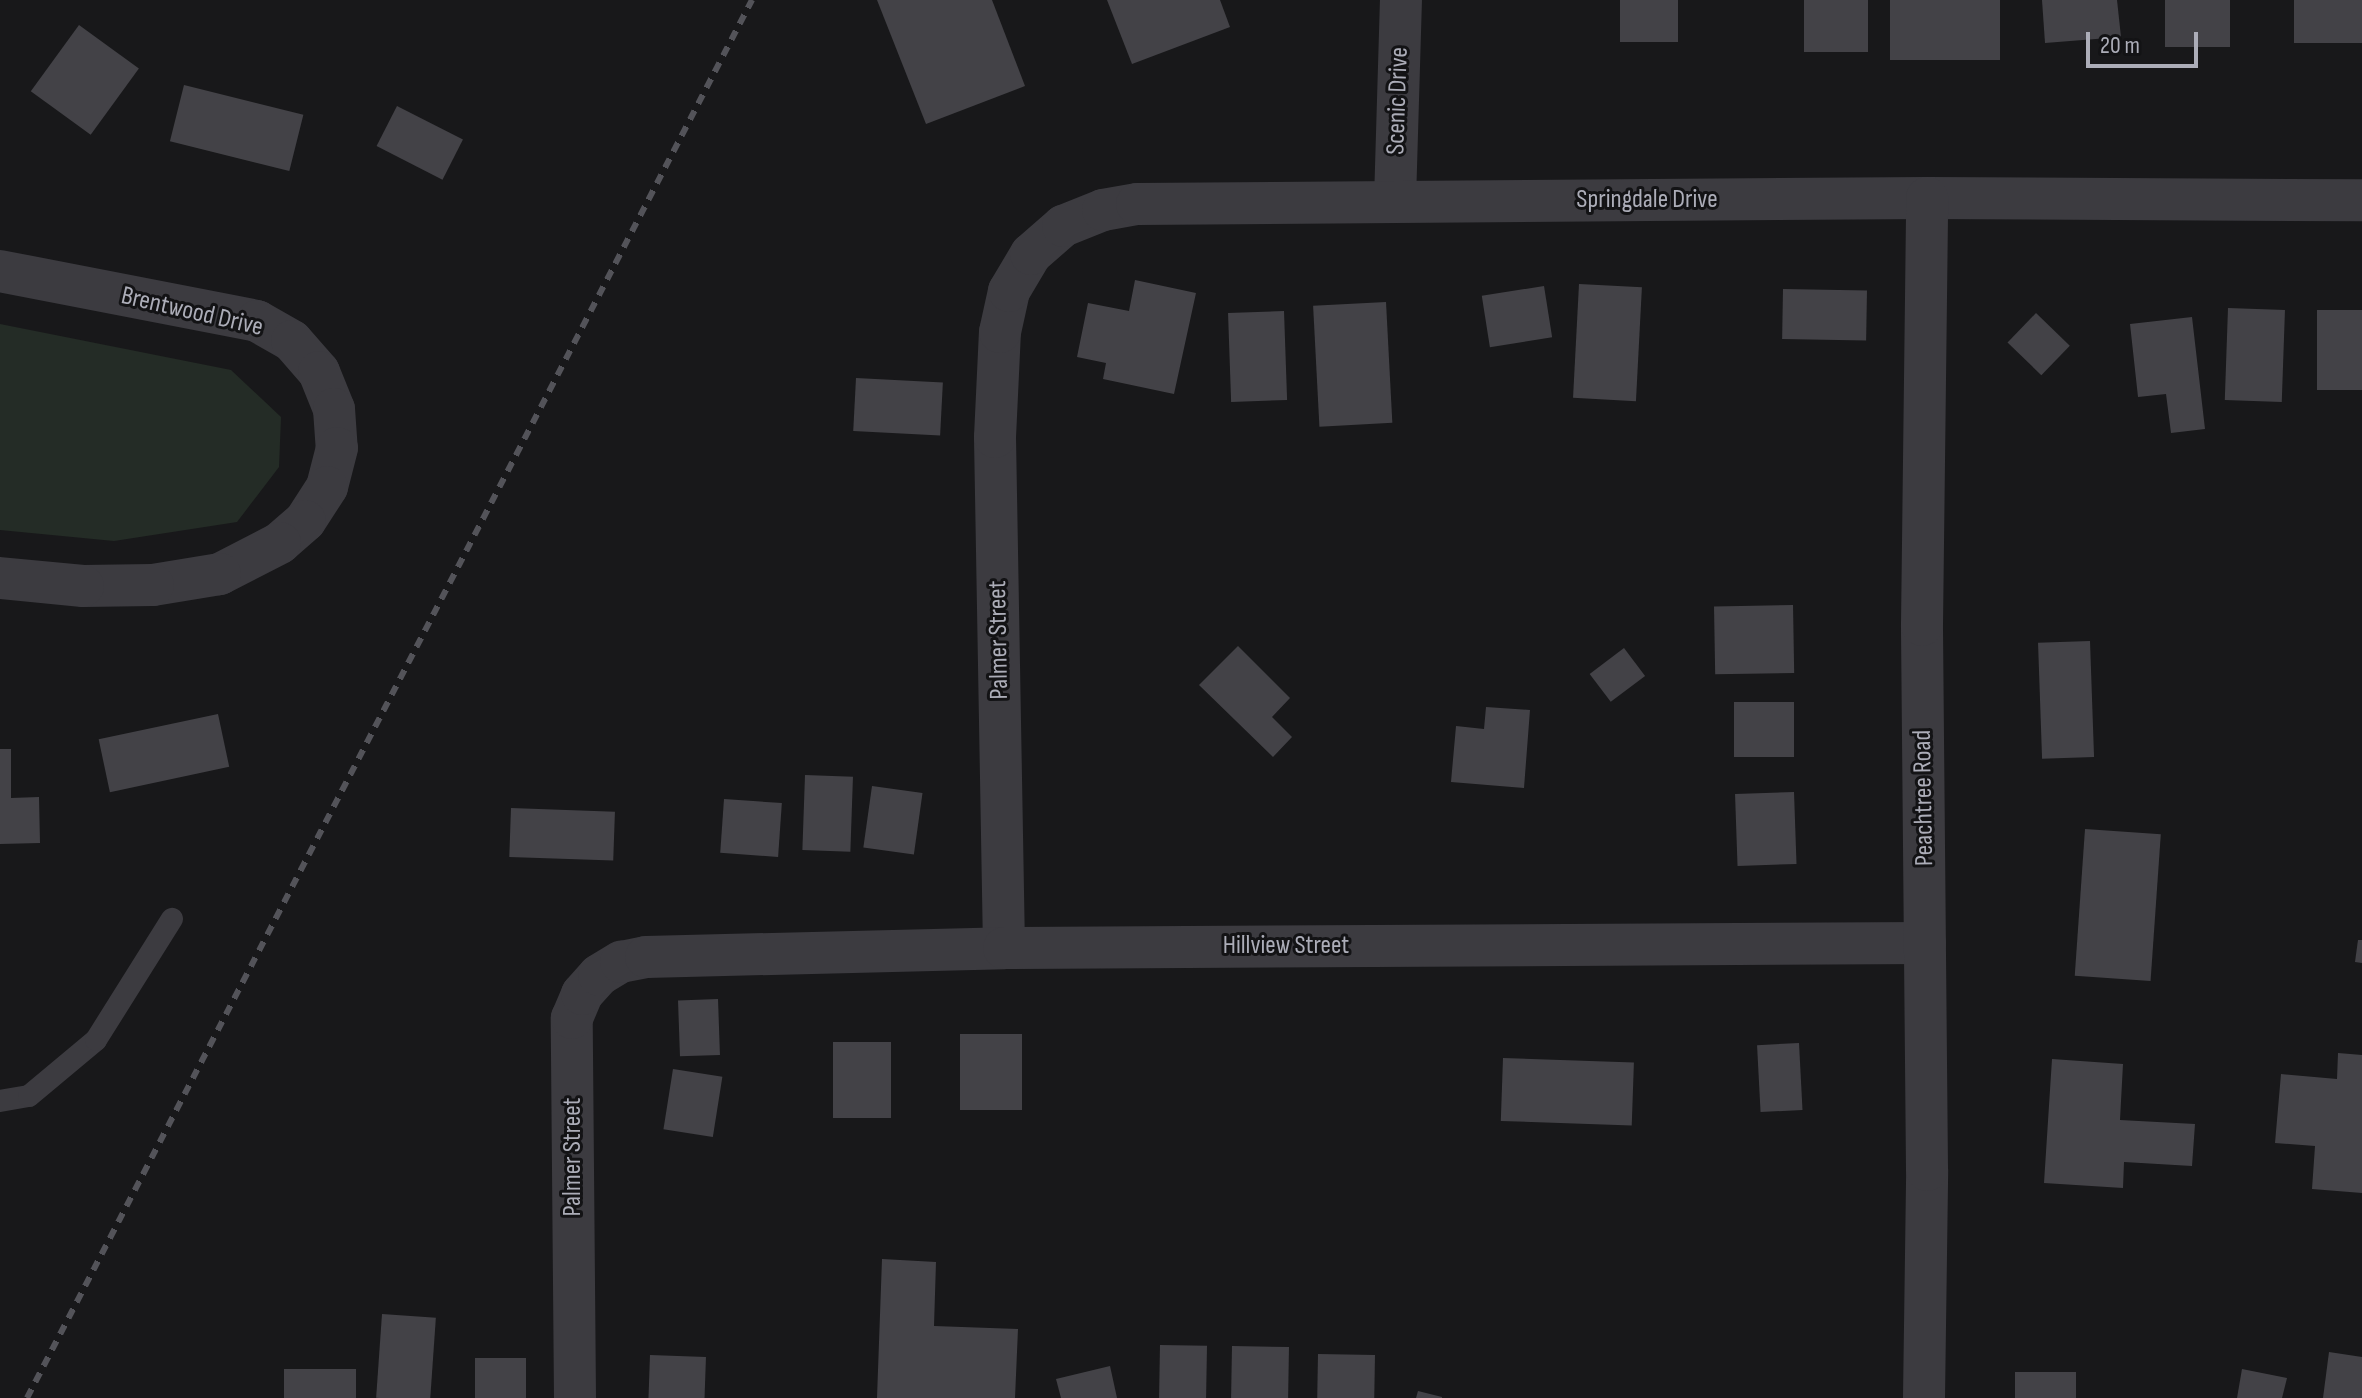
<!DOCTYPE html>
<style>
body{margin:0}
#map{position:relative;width:2362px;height:1398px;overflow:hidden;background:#18181a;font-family:"Sofia Sans Condensed",sans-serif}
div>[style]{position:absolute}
.green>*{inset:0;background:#242c26}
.building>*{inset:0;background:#434247;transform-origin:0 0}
.lane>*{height:22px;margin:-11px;padding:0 11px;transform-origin:11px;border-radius:11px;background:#3c3b40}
.street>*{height:42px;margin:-21px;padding:0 21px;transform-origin:21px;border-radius:21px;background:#3c3b40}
.rail>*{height:6px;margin-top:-3px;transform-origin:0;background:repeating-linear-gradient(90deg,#535359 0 10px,transparent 0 18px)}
span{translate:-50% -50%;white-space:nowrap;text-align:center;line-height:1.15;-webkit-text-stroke:6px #131315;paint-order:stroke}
.street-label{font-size:26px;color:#acadb8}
.scale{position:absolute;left:2086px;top:32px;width:112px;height:36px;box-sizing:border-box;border:4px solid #acadb8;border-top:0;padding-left:10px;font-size:24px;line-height:28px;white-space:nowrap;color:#acadb8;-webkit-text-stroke:6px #131315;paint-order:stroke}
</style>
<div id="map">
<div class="green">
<i style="clip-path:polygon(0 324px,231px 370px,281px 417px,279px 467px,237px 522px,114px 541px,0 530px)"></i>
</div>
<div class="building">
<i style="clip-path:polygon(877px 0,992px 0,1025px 86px,926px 124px)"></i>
<i style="clip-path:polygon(1107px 0,1220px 0,1230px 27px,1132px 64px)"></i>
<i style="left:1620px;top:0;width:58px;height:42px"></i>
<i style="left:1804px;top:0;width:64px;height:52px"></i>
<i style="left:1890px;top:0;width:110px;height:60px"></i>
<i style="clip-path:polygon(2042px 0,2117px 0,2121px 37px,2045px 43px)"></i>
<i style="left:2165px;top:0;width:65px;height:47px"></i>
<i style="left:2294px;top:0;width:68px;height:43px"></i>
<i style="left:79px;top:25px;width:74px;height:82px;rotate:36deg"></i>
<i style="left:184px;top:85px;width:123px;height:58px;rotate:14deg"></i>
<i style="left:397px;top:106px;width:74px;height:45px;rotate:27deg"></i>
<i style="clip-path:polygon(1135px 280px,1196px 293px,1174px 394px,1103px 379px,1106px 363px,1077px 357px,1088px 303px,1129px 311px)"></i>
<i style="left:1579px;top:284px;width:63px;height:114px;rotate:3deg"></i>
<i style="left:1544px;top:286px;width:52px;height:63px;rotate:81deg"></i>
<i style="left:1783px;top:289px;width:84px;height:50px;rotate:1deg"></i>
<i style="left:1386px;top:302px;width:121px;height:73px;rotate:87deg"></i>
<i style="left:2228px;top:308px;width:57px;height:92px;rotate:2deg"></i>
<i style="left:2362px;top:310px;width:80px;height:45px;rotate:90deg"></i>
<i style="left:1284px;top:311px;width:89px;height:56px;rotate:88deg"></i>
<i style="left:2036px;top:313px;width:47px;height:41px;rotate:44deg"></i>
<i style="clip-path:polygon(2192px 317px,2205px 429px,2171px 433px,2166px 394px,2138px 397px,2130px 324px)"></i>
<i style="left:856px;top:378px;width:87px;height:53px;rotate:3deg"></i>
<i style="left:1793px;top:605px;width:68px;height:79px;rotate:89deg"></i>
<i style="left:2090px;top:641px;width:116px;height:52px;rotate:88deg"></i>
<i style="clip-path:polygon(1238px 646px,1290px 698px,1272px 717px,1292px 737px,1273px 757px,1199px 685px)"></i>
<i style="left:1624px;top:648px;width:35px;height:43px;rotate:53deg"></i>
<i style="left:1734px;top:702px;width:60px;height:55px"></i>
<i style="clip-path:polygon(1486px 707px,1530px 710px,1524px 788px,1451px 782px,1456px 726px,1484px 729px)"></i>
<i style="left:218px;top:714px;width:54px;height:122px;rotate:78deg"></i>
<i style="clip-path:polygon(0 749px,11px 749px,11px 798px,39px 797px,40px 843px,0 844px)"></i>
<i style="left:805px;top:775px;width:48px;height:75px;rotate:2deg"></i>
<i style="left:872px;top:786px;width:51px;height:62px;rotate:8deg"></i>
<i style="left:1794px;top:792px;width:72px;height:59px;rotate:88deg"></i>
<i style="left:724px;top:799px;width:58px;height:54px;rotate:4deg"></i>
<i style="left:511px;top:808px;width:104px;height:49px;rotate:2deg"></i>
<i style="left:2085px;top:829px;width:76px;height:147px;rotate:4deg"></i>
<i style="clip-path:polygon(2358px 940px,2362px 940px,2362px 963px,2355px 962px)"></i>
<i style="left:718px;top:999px;width:56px;height:40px;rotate:88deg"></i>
<i style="left:960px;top:1034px;width:62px;height:76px"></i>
<i style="left:833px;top:1042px;width:58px;height:76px"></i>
<i style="left:1799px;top:1043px;width:67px;height:42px;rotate:87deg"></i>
<i style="clip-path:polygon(2338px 1053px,2362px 1055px,2362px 1193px,2312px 1189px,2315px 1146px,2275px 1143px,2281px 1074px,2337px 1079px)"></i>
<i style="left:1503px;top:1058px;width:131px;height:63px;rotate:2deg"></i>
<i style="clip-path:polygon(2052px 1059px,2123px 1064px,2120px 1120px,2195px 1124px,2192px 1166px,2124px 1162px,2123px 1188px,2044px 1183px)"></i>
<i style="left:673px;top:1069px;width:50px;height:61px;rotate:9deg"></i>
<i style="clip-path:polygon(882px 1259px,936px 1262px,934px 1326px,1018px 1329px,1015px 1398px,877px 1398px)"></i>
<i style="left:382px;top:1314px;width:54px;height:84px;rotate:4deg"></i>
<i style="left:1160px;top:1345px;width:47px;height:53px;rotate:1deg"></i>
<i style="left:1232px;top:1346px;width:57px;height:52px;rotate:1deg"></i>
<i style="clip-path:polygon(2329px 1352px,2362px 1357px,2362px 1398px,2323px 1398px)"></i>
<i style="left:1318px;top:1354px;width:57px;height:44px;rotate:1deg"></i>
<i style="left:650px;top:1355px;width:56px;height:43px;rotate:2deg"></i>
<i style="left:475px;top:1358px;width:51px;height:40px"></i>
<i style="clip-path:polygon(1110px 1366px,1117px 1398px,1061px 1398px,1056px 1379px)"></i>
<i style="left:284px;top:1369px;width:72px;height:29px"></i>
<i style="clip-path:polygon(2242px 1369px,2287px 1378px,2282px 1398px,2237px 1398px)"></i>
<i style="left:2015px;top:1372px;width:61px;height:26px"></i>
<i style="clip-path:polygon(1418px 1391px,1442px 1397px,1442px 1398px,1416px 1398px)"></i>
</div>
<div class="lane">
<i style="left:0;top:1101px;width:29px;rotate:-10deg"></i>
<i style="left:29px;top:1096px;width:87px;rotate:-39.9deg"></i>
<i style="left:96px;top:1040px;width:143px;rotate:-57.9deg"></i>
</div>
<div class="street">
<i style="left:1395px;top:201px;width:201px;rotate:-88.3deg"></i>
<i style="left:0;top:271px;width:262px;rotate:11deg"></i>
<i style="left:257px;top:321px;width:40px;rotate:29.7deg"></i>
<i style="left:292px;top:341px;width:41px;rotate:48.9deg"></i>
<i style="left:319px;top:372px;width:40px;rotate:68deg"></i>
<i style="left:334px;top:409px;width:39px;rotate:86deg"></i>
<i style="left:337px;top:448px;width:40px;rotate:104.4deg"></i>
<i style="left:327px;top:487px;width:40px;rotate:122.9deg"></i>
<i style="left:305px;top:521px;width:33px;rotate:139deg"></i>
<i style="left:280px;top:543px;width:68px;rotate:152.7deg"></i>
<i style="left:220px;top:574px;width:68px;rotate:170.7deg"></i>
<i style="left:153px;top:585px;width:70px;rotate:179.2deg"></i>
<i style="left:83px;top:586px;width:83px;rotate:-174.5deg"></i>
<i style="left:1004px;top:948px;width:511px;rotate:-91.01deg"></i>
<i style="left:995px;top:437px;width:105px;rotate:-87.3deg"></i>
<i style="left:1000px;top:332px;width:42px;rotate:-77.6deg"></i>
<i style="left:1009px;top:291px;width:43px;rotate:-59.3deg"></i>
<i style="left:1031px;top:254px;width:43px;rotate:-41.2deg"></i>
<i style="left:1063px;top:226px;width:43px;rotate:-21.8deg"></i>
<i style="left:1103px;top:210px;width:35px;rotate:-10deg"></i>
<i style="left:1137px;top:204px;width:790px;rotate:-0.44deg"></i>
<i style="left:1927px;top:198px;width:435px;rotate:0.3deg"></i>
<i style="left:575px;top:1398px;width:380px;rotate:-90.5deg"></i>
<i style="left:572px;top:1018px;width:26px;rotate:-67deg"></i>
<i style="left:582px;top:994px;width:25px;rotate:-48deg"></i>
<i style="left:599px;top:975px;width:26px;rotate:-31deg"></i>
<i style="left:621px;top:962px;width:25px;rotate:-11deg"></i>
<i style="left:646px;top:957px;width:358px;rotate:-1.4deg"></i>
<i style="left:1004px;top:948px;width:921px;rotate:-0.31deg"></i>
<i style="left:1924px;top:1398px;width:228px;rotate:-89.2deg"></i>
<i style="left:1927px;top:1170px;width:545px;rotate:-90.53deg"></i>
<i style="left:1922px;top:625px;width:427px;rotate:-89.3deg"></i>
</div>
<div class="rail">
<i style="left:27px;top:1398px;width:1575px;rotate:-62.59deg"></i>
</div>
<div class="street-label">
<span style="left:1398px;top:101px;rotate:-88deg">Scenic Drive</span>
<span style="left:1647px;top:200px">Springdale Drive</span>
<span style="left:192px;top:312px;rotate:13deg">Brentwood Drive</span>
<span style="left:999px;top:640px;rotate:-91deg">Palmer Street</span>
<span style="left:1924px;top:798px;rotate:-91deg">Peachtree Road</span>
<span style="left:1286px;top:946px">Hillview Street</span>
<span style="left:573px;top:1157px;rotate:-90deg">Palmer Street</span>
</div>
<div class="scale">20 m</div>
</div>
